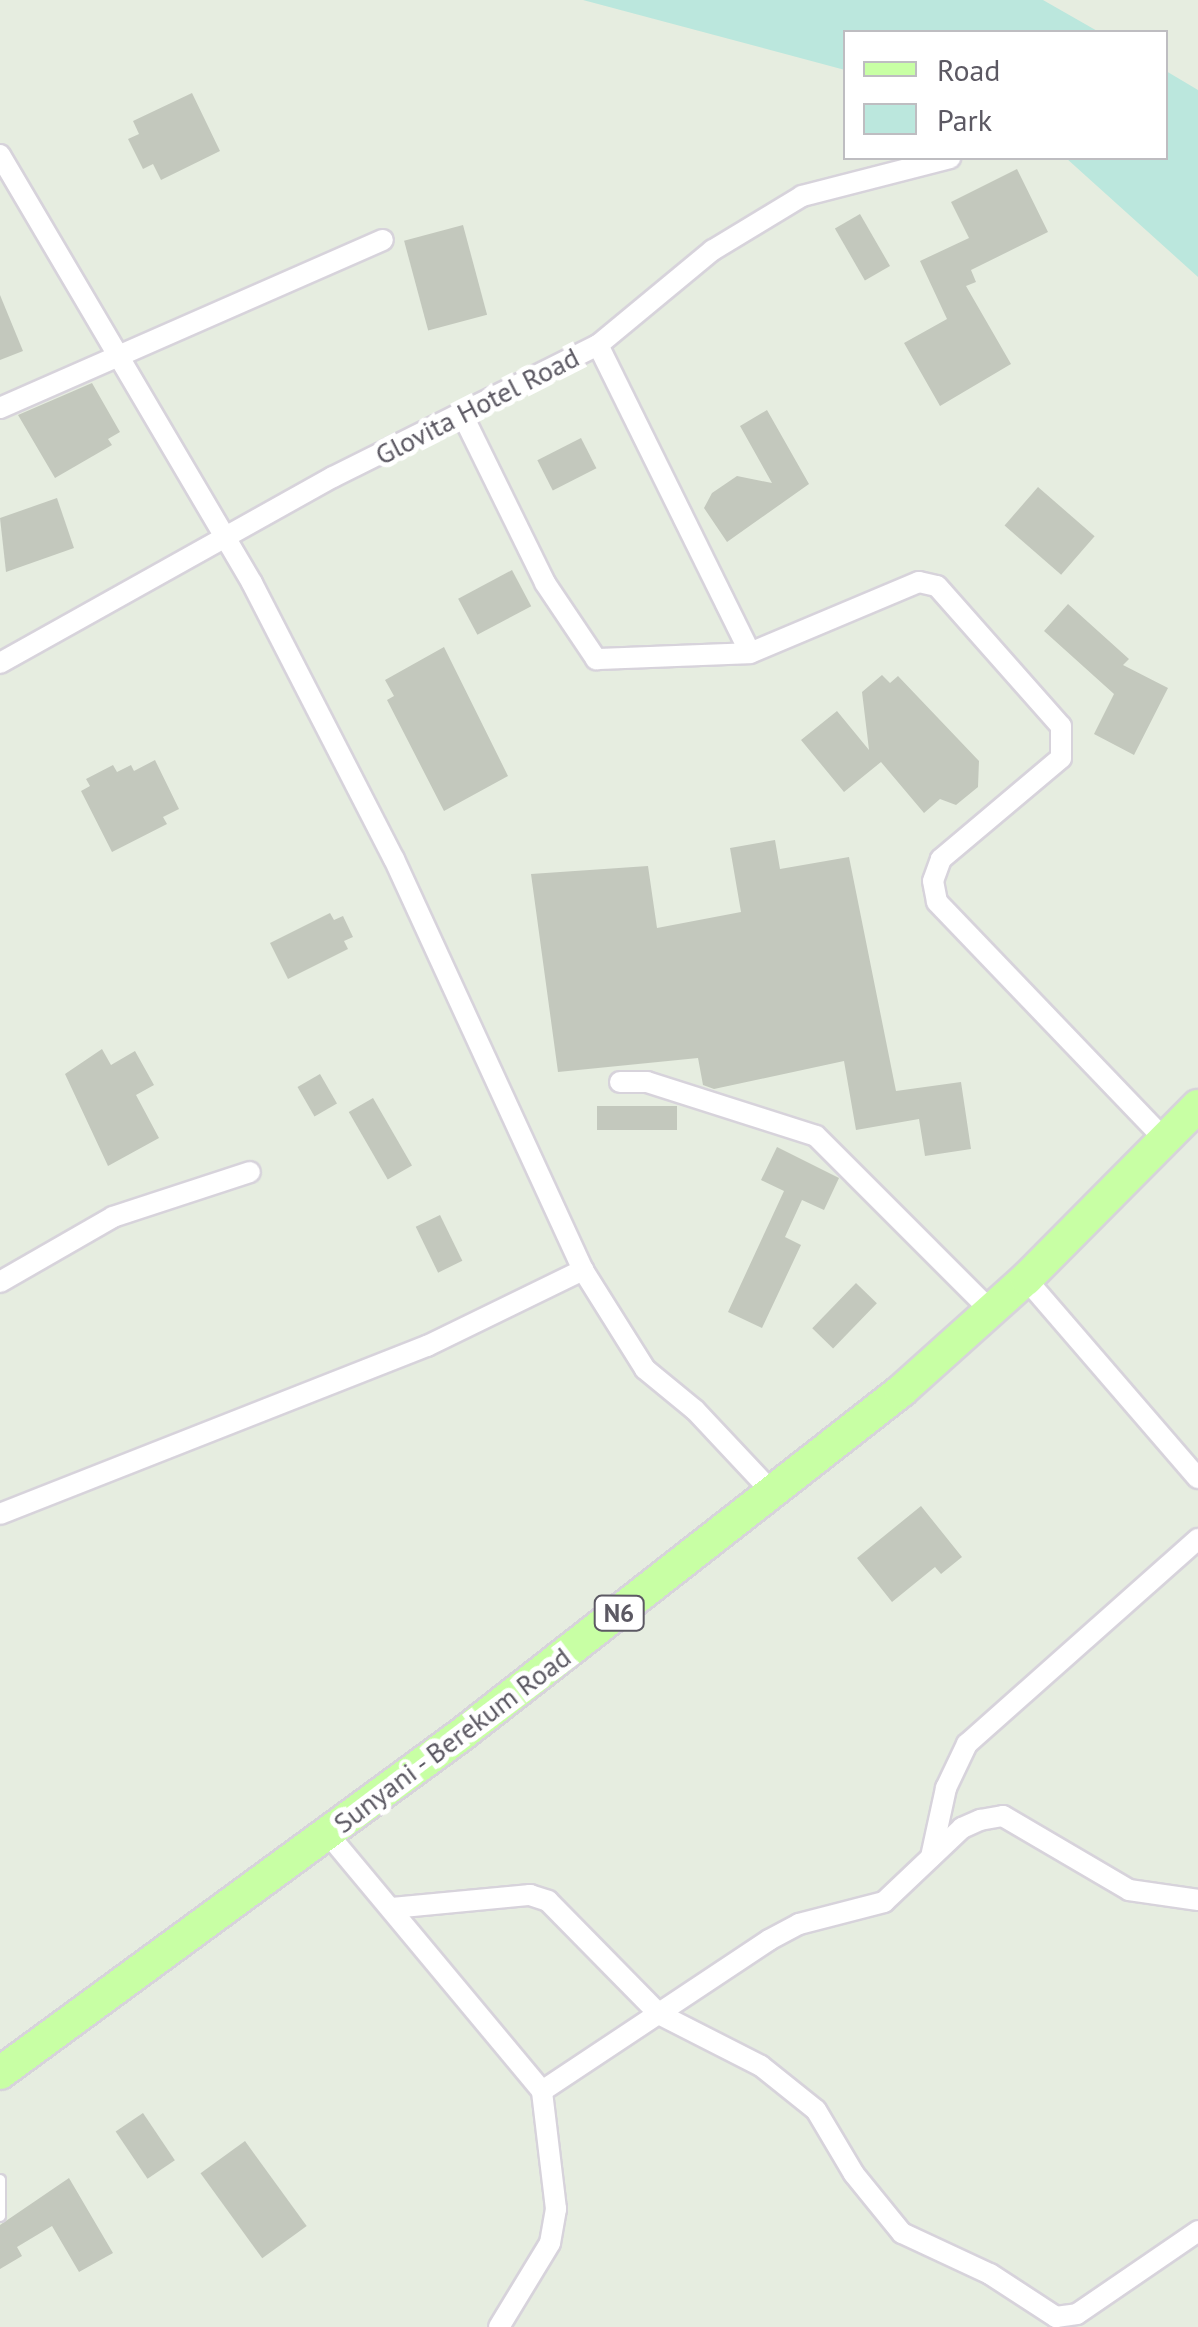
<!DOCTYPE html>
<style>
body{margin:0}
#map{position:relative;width:1198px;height:2327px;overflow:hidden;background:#e6ede0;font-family:"PT Sans",sans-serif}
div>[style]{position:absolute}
.green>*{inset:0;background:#bbe7dd}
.building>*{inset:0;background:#c3c8bd;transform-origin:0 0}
.roads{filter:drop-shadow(2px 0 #d7d3db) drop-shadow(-2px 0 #d7d3db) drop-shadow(0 2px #d7d3db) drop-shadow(0 -2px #d7d3db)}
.service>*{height:10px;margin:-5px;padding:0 5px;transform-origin:5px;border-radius:5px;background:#fff}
.minor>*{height:20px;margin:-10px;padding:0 10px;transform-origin:10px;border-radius:10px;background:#fff}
.primary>*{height:32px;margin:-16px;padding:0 16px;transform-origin:16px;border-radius:16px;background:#c8ffa4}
span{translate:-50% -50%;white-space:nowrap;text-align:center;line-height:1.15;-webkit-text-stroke:10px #fff;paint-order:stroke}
.shield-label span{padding:2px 8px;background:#fff;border:2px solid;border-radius:8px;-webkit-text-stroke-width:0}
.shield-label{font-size:25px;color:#5c5963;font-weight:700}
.street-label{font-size:28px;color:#5c5963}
.legend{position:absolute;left:843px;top:30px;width:325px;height:130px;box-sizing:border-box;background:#fff;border:2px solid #bebdc1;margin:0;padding:12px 18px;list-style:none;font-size:30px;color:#5c5963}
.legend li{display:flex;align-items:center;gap:20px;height:50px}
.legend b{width:50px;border:2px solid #bebdc1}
</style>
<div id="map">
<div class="green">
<i style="clip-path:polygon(583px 0,1043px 0,1099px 32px,846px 32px,845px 70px)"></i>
<i style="clip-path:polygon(1166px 71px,1198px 90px,1198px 277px,1066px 158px,1166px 158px)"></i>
</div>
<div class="building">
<i style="clip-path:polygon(192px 93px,220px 151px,161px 180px,153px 164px,143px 169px,128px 139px,139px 134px,133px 121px)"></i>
<i style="clip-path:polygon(1017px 169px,1048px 232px,971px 270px,976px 282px,966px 286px,1011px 364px,940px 406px,904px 343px,947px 319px,920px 261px,969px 238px,951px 202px)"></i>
<i style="left:860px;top:214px;width:60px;height:29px;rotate:60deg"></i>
<i style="left:463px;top:225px;width:93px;height:61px;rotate:75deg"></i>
<i style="clip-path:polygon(0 295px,23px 351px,0 360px)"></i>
<i style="clip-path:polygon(92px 383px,120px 432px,108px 439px,112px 445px,55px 478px,18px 415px)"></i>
<i style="clip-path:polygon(767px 410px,809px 484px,727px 542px,704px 508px,712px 493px,737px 476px,772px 483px,740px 426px)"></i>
<i style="left:581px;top:438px;width:34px;height:49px;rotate:63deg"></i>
<i style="left:1038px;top:487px;width:75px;height:51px;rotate:41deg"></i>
<i style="clip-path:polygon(57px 498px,74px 548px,6px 572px,0 518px)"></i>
<i style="left:512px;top:570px;width:41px;height:61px;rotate:62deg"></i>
<i style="clip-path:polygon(1068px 604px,1129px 659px,1123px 665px,1168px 688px,1134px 755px,1094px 734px,1114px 694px,1044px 631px)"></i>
<i style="clip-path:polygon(444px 647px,508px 776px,444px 811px,387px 700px,394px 696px,385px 680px)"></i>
<i style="clip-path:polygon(882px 675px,890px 683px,898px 676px,979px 761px,978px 787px,956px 805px,940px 799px,924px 813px,881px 762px,844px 792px,801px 740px,837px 711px,869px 750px,862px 692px)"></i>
<i style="clip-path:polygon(155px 760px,179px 809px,163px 817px,167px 824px,112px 852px,81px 791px,90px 786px,86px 779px,113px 765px,117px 772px,131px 765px,134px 771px)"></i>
<i style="clip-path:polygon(775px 840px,780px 869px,849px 857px,896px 1091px,961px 1082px,971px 1149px,925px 1156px,919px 1119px,856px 1130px,844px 1061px,714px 1089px,703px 1085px,698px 1058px,558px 1072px,531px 874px,648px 866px,657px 928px,741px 912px,730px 848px)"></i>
<i style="clip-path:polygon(330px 913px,334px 920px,343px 916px,353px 937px,344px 941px,348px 949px,288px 979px,270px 943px)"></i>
<i style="clip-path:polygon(102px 1049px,111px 1065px,135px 1051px,154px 1085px,136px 1095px,159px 1138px,108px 1166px,65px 1074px)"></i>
<i style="left:320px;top:1074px;width:34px;height:26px;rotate:60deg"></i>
<i style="left:373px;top:1098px;width:78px;height:28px;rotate:60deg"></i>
<i style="left:597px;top:1106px;width:80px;height:24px"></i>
<i style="clip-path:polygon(777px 1147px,839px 1178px,824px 1210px,802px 1200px,785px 1237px,801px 1245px,762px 1328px,728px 1312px,784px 1191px,761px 1180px)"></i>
<i style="left:440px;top:1215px;width:51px;height:27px;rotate:64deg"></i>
<i style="left:856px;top:1283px;width:29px;height:63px;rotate:44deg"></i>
<i style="clip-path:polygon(921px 1506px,962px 1557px,941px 1574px,935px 1567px,892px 1602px,857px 1558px)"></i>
<i style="left:143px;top:2113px;width:57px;height:33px;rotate:56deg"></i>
<i style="left:245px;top:2141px;width:105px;height:55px;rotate:54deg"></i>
<i style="clip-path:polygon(69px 2178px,113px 2253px,79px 2272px,52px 2226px,17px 2247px,22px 2256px,0 2269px,0 2225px)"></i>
</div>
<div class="roads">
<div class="service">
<i style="left:0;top:2180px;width:36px;rotate:90deg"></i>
</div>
<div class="minor">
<i style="left:0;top:155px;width:497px;rotate:59.5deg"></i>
<i style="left:252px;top:583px;width:310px;rotate:62.8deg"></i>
<i style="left:394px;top:859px;width:452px;rotate:65.3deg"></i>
<i style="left:598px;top:345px;width:343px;rotate:63.7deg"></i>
<i style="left:750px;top:653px;width:183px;rotate:-22.8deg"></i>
<i style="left:919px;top:582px;width:18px;rotate:13deg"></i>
<i style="left:937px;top:586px;width:187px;rotate:48.5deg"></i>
<i style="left:1061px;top:726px;width:32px;rotate:90deg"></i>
<i style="left:1061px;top:758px;width:157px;rotate:139.9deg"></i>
<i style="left:941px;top:859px;width:23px;rotate:110deg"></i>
<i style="left:933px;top:881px;width:21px;rotate:79deg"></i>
<i style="left:937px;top:902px;width:331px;rotate:46.2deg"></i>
<i style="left:0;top:408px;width:418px;rotate:-23.7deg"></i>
<i style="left:463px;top:416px;width:186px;rotate:63.8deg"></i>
<i style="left:545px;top:583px;width:92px;rotate:56.1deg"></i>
<i style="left:596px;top:659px;width:154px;rotate:-2.2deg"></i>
<i style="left:0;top:663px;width:381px;rotate:-29.2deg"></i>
<i style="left:333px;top:477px;width:296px;rotate:-26.5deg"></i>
<i style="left:598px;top:345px;width:149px;rotate:-39.6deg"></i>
<i style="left:713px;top:250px;width:104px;rotate:-31.2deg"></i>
<i style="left:802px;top:196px;width:153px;rotate:-14.4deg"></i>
<i style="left:620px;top:1082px;width:27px"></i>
<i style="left:647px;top:1082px;width:177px;rotate:17.7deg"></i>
<i style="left:816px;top:1136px;width:249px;rotate:45deg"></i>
<i style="left:1026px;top:1279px;width:263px;rotate:49.2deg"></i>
<i style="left:0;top:1282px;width:130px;rotate:-29.9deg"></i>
<i style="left:113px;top:1217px;width:144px;rotate:-18.2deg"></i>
<i style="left:0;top:1514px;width:459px;rotate:-21.5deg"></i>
<i style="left:427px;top:1346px;width:174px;rotate:-26deg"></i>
<i style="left:583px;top:1270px;width:117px;rotate:57.9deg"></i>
<i style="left:645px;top:1369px;width:65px;rotate:39.4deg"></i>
<i style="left:695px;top:1410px;width:114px;rotate:46.8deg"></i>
<i style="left:328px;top:1834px;width:334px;rotate:50.2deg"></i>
<i style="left:542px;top:2091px;width:273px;rotate:-33.6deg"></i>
<i style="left:769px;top:1940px;width:34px;rotate:-28deg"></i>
<i style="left:799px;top:1924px;width:88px;rotate:-14.5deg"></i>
<i style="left:884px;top:1902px;width:108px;rotate:-43.5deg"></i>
<i style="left:962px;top:1828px;width:20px;rotate:-24deg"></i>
<i style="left:980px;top:1820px;width:23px;rotate:-10deg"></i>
<i style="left:1003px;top:1816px;width:146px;rotate:30.4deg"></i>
<i style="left:1129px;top:1890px;width:70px;rotate:8.2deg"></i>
<i style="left:931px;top:1857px;width:71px;rotate:-77.7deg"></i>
<i style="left:946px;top:1788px;width:49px;rotate:-64.5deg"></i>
<i style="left:967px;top:1744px;width:309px;rotate:-41.6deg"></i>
<i style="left:392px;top:1908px;width:139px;rotate:-5.4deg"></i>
<i style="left:530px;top:1895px;width:19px;rotate:18deg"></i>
<i style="left:548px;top:1901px;width:158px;rotate:45.5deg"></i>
<i style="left:659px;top:2014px;width:114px;rotate:27deg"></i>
<i style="left:761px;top:2066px;width:70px;rotate:38.7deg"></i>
<i style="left:816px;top:2110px;width:74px;rotate:59.3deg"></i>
<i style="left:854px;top:2174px;width:76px;rotate:50.9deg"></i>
<i style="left:902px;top:2233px;width:97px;rotate:25deg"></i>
<i style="left:990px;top:2274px;width:79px;rotate:33.1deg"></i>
<i style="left:1056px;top:2317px;width:21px;rotate:-8deg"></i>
<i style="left:1077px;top:2314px;width:147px;rotate:-34.4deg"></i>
<i style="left:499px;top:2327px;width:98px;rotate:-58.7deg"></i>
<i style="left:550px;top:2243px;width:35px;rotate:-80deg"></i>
<i style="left:556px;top:2209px;width:119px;rotate:-96.8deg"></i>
</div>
<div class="primary">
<i style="left:0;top:2073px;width:572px;rotate:-36.25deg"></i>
<i style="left:461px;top:1735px;width:559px;rotate:-38.02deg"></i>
<i style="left:901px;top:1391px;width:168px;rotate:-41.9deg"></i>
<i style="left:1026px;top:1279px;width:244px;rotate:-45.2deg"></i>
</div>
</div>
<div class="shield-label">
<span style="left:619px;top:1613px">N6</span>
</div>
<div class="street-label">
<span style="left:477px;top:406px;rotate:-27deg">Glovita Hotel Road</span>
<span style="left:452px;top:1740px;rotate:-37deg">Sunyani - Berekum Road</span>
</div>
<ul class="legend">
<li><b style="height:12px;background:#c8ffa4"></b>Road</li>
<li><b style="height:28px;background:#bbe7dd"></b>Park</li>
</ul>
</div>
